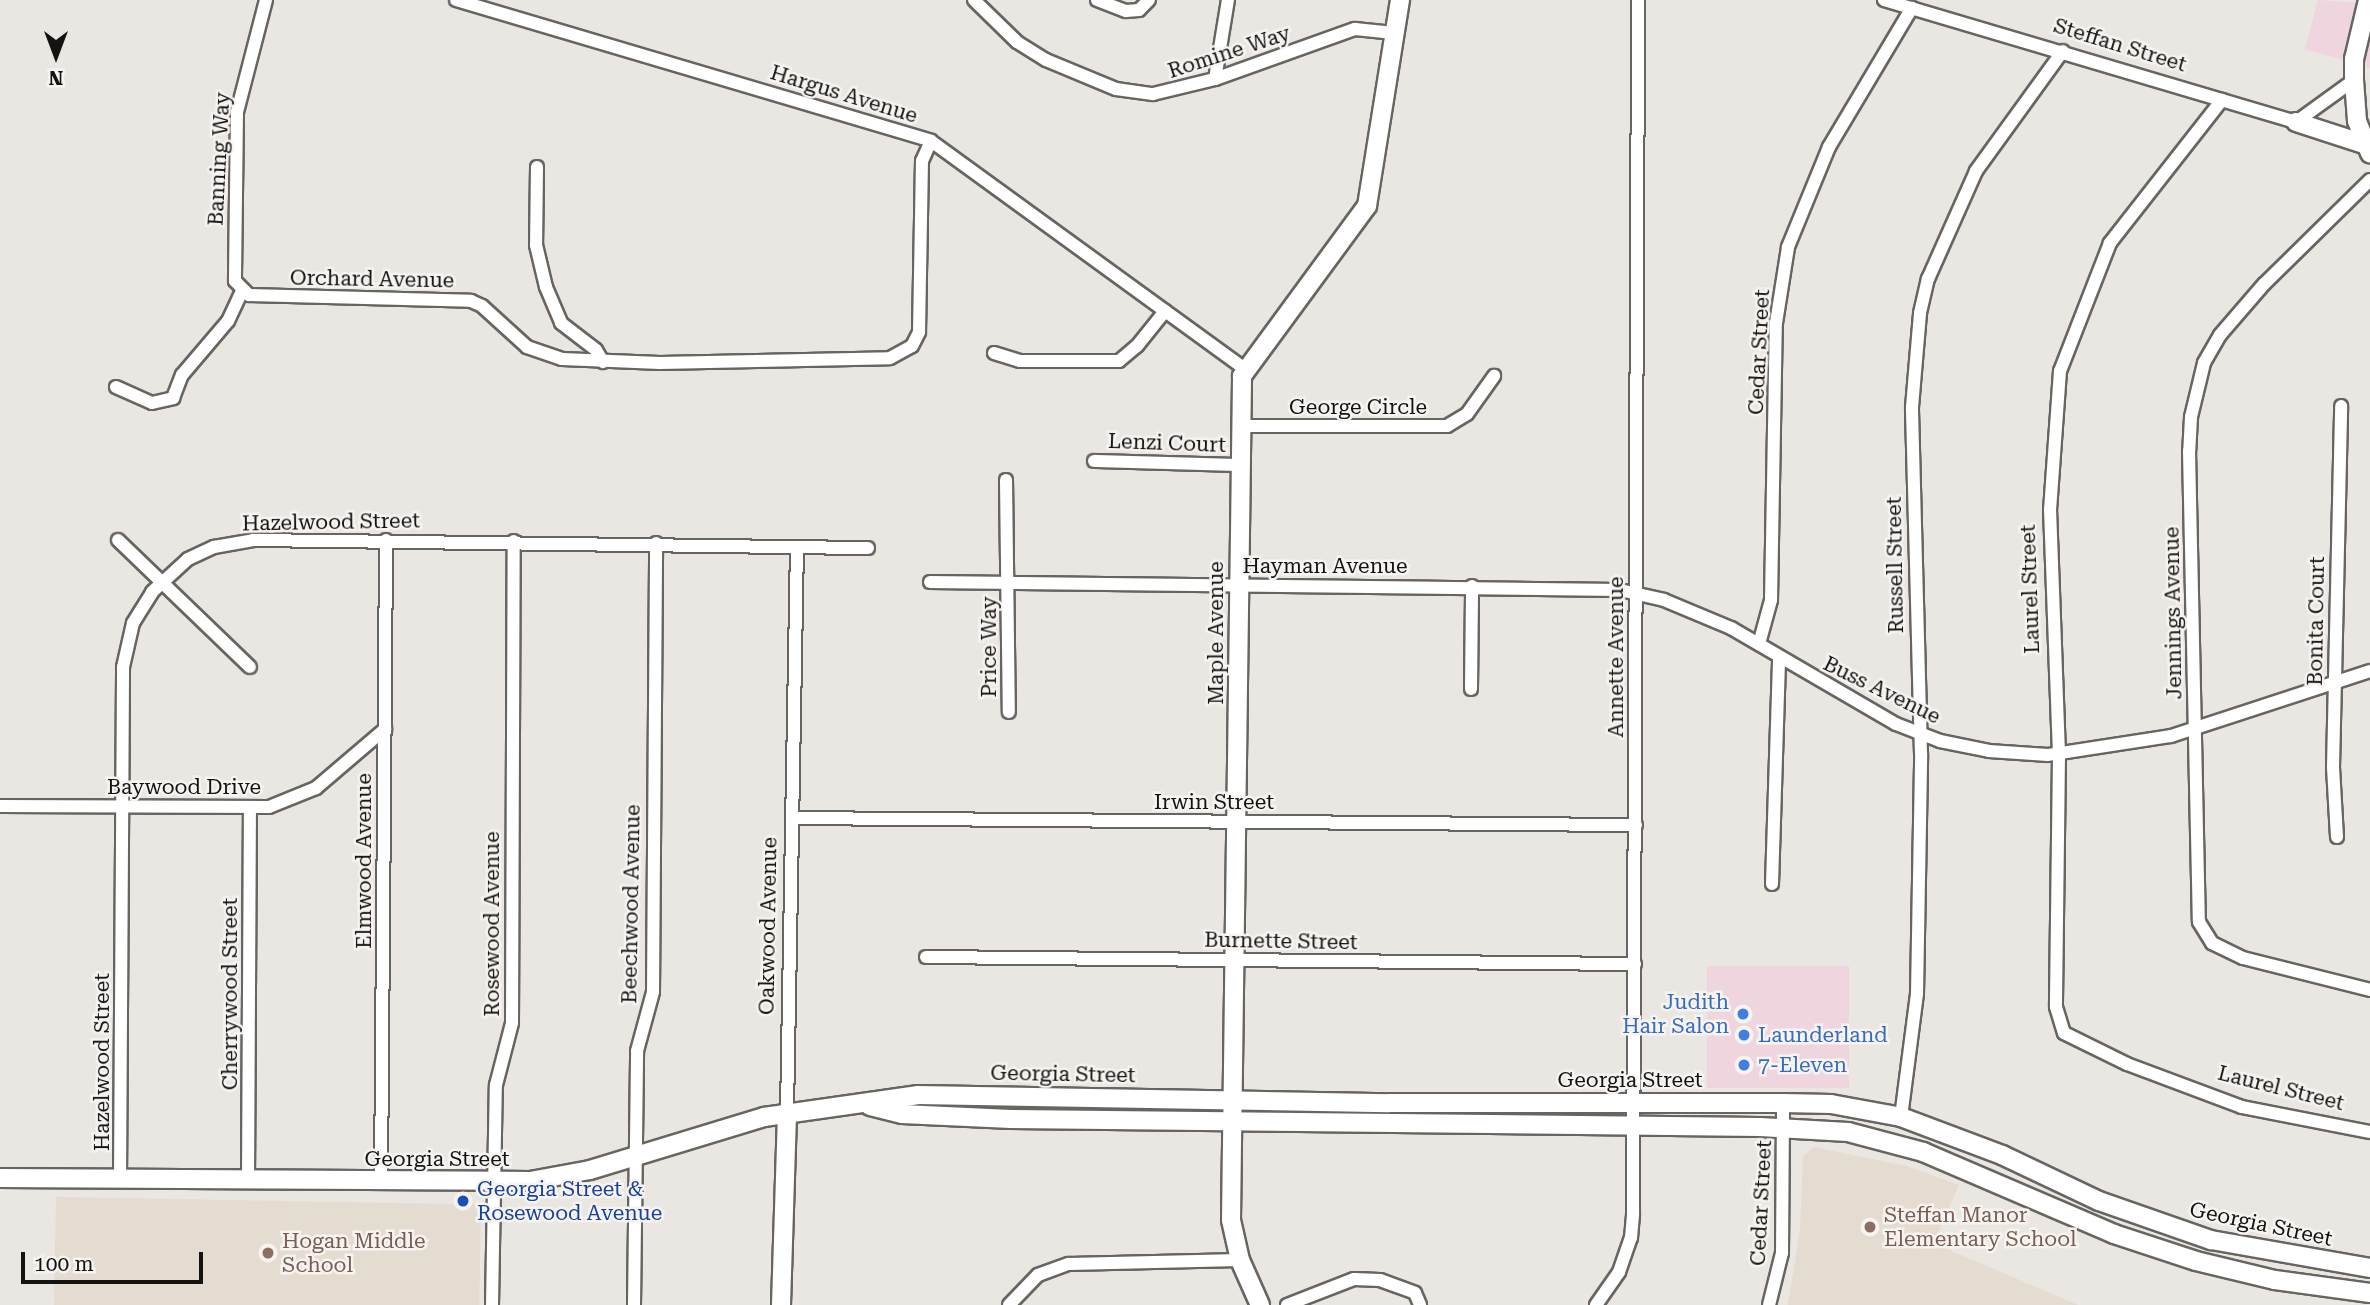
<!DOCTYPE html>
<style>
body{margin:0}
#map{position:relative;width:2370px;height:1305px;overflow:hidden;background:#eae6e2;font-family:"Roboto Serif",serif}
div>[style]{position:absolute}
.commercial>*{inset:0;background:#eed5de;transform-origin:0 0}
.built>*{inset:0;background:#e4dbd1;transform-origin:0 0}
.roads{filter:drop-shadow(2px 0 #686561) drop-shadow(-2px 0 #686561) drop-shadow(0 2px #686561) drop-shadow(0 -2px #686561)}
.street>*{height:12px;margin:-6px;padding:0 6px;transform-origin:6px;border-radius:6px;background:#fff}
.secondary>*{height:18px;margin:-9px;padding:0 9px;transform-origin:9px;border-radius:9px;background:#fff}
.dots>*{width:19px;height:19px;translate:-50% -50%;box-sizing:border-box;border:4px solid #f7f3f0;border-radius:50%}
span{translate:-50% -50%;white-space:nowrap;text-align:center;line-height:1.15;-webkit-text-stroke:5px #f7f3f0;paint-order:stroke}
.street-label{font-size:21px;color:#141312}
.shop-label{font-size:21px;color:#366cbe}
.right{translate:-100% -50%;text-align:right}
.left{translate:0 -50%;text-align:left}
.transit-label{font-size:21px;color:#164399}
.education-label{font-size:21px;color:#785e54}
.north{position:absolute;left:21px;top:21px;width:70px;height:70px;-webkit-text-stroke:5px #f7f3f0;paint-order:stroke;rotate:180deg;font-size:19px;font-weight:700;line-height:28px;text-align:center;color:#141312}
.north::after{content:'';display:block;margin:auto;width:24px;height:32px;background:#141312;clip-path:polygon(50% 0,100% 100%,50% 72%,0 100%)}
.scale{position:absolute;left:21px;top:1252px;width:182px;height:32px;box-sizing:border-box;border:4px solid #141312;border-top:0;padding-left:9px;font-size:21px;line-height:24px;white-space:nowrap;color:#141312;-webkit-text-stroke:5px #f7f3f0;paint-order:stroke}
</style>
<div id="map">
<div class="commercial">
<i style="clip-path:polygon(2318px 0,2370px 4px,2370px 68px,2305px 49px)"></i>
<i style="left:1707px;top:966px;width:142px;height:122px"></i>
</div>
<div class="built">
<i style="clip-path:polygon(1814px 1147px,1906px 1166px,1959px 1185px,1933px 1243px,2078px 1305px,1788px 1305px,1800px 1230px,1803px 1156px)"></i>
<i style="left:56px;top:1197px;width:425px;height:108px;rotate:1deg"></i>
</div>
<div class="roads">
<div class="street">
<i style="left:266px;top:0;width:116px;rotate:104.5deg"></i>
<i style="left:237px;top:112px;width:169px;rotate:90.7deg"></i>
<i style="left:235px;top:281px;width:20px;rotate:45deg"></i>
<i style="left:249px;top:295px;width:222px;rotate:1.5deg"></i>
<i style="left:471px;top:301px;width:12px;rotate:24deg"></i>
<i style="left:482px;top:306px;width:61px;rotate:42.3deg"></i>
<i style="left:527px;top:347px;width:37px;rotate:19deg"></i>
<i style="left:562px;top:359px;width:98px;rotate:2.3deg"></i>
<i style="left:660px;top:363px;width:230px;rotate:-1.2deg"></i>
<i style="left:890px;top:358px;width:25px;rotate:-29deg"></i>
<i style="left:912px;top:346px;width:16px;rotate:-63deg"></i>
<i style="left:919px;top:332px;width:171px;rotate:-89deg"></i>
<i style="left:922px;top:161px;width:22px;rotate:-66deg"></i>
<i style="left:456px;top:0;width:495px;rotate:16.5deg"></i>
<i style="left:931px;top:141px;width:387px;rotate:36deg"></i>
<i style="left:974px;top:0;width:60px;rotate:44.3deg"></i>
<i style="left:1017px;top:42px;width:34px;rotate:32deg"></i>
<i style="left:1046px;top:60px;width:76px;rotate:22.5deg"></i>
<i style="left:1116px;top:89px;width:37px;rotate:8deg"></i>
<i style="left:1153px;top:94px;width:64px;rotate:-13.6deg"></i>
<i style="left:1215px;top:79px;width:149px;rotate:-19.7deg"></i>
<i style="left:1355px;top:29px;width:39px;rotate:6deg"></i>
<i style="left:1097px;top:0;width:31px;rotate:21deg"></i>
<i style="left:1126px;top:11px;width:13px;rotate:-4deg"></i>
<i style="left:1139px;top:10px;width:14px;rotate:-45deg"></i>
<i style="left:1884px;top:0;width:430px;rotate:16.5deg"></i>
<i style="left:2296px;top:122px;width:72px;rotate:-35.9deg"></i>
<i style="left:1215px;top:79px;width:80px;rotate:-80.7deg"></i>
<i style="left:2222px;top:100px;width:182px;rotate:128.1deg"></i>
<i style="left:2110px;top:243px;width:137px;rotate:111.3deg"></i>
<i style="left:2060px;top:371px;width:138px;rotate:94.1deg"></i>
<i style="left:2050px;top:509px;width:246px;rotate:87.9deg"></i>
<i style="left:2059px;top:755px;width:252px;rotate:90.7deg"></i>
<i style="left:2056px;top:1007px;width:27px;rotate:73deg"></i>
<i style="left:2064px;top:1033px;width:70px;rotate:26.2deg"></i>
<i style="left:2127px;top:1064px;width:123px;rotate:20.5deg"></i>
<i style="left:2242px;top:1107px;width:130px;rotate:11.1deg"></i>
<i style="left:537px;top:167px;width:78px;rotate:90.7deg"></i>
<i style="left:536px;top:245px;width:43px;rotate:76.6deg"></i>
<i style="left:546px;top:287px;width:39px;rotate:67deg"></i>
<i style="left:561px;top:323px;width:44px;rotate:37.6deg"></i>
<i style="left:596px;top:350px;width:14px;rotate:60deg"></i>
<i style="left:2370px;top:180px;width:148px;rotate:135.5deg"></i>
<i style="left:2264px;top:284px;width:67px;rotate:130.8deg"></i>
<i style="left:2220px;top:335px;width:32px;rotate:120deg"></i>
<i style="left:2204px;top:363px;width:56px;rotate:103.5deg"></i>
<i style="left:2191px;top:417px;width:34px;rotate:93deg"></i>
<i style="left:2189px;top:451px;width:471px;rotate:88.8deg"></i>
<i style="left:2199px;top:922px;width:25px;rotate:58deg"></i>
<i style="left:2212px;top:943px;width:34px;rotate:26deg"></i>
<i style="left:2243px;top:958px;width:131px;rotate:14.1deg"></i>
<i style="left:994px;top:353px;width:27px;rotate:17deg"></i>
<i style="left:1020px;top:361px;width:99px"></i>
<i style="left:1119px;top:361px;width:23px;rotate:-40deg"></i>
<i style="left:1137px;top:346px;width:45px;rotate:-51.3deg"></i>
<i style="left:116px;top:387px;width:39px;rotate:24deg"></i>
<i style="left:152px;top:403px;width:22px;rotate:-13deg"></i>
<i style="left:173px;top:398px;width:25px;rotate:-69deg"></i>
<i style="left:182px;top:375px;width:71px;rotate:-49.6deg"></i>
<i style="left:228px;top:321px;width:33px;rotate:-65deg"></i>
<i style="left:1241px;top:426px;width:206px"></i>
<i style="left:1447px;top:426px;width:23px;rotate:-31deg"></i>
<i style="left:1467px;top:414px;width:47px;rotate:-54.6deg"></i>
<i style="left:1094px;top:461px;width:146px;rotate:1.6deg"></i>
<i style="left:1006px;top:480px;width:232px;rotate:89.3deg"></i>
<i style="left:118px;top:540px;width:183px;rotate:43.9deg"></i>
<i style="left:930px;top:582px;width:690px;rotate:0.66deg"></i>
<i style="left:1620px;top:590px;width:45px;rotate:12.8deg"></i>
<i style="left:1664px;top:600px;width:73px;rotate:22.7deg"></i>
<i style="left:1731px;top:628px;width:191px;rotate:30.2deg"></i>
<i style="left:1896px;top:724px;width:47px;rotate:21.1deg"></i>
<i style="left:1940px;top:741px;width:50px;rotate:11.5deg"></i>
<i style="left:1989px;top:751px;width:59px;rotate:3.9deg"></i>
<i style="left:2048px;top:755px;width:124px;rotate:-8.8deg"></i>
<i style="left:2171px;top:736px;width:209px;rotate:-18.1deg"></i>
<i style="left:1759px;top:644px;width:46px;rotate:-74.7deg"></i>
<i style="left:1771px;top:600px;width:277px;rotate:-89deg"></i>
<i style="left:1776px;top:323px;width:77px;rotate:-81deg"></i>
<i style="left:1788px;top:247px;width:108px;rotate:-67.7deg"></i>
<i style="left:1829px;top:147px;width:162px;rotate:-59.2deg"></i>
<i style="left:1471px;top:689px;width:103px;rotate:-89.4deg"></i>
<i style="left:0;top:806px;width:269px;rotate:0.2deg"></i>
<i style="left:269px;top:807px;width:51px;rotate:-22deg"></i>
<i style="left:316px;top:788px;width:91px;rotate:-40.5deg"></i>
<i style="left:792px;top:818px;width:844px;rotate:0.48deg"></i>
<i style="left:2337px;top:837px;width:70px;rotate:-93.3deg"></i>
<i style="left:2333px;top:767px;width:361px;rotate:-88.7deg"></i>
<i style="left:1772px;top:884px;width:227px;rotate:-88.2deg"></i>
<i style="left:926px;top:957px;width:709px;rotate:0.57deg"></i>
<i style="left:787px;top:1112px;width:565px;rotate:-88.99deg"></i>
<i style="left:1901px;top:1117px;width:124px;rotate:-82.6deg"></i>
<i style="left:1917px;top:994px;width:240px;rotate:-89deg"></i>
<i style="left:1921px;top:754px;width:347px;rotate:-91.5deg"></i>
<i style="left:1912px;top:407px;width:94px;rotate:-85.1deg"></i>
<i style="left:1920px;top:313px;width:35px;rotate:-77deg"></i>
<i style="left:1928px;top:279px;width:118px;rotate:-66deg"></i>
<i style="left:1976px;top:171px;width:148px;rotate:-54.1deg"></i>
<i style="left:120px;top:1180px;width:513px;rotate:-89.66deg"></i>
<i style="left:123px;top:667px;width:45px;rotate:-77.2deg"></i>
<i style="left:133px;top:623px;width:36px;rotate:-58deg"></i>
<i style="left:152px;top:592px;width:49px;rotate:-42.5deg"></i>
<i style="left:188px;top:559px;width:29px;rotate:-25deg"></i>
<i style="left:214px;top:547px;width:40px;rotate:-10deg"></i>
<i style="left:253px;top:540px;width:615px;rotate:0.75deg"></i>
<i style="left:248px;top:1181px;width:374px;rotate:-89.7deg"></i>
<i style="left:381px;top:1183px;width:643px;rotate:-89.55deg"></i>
<i style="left:492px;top:1305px;width:220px;rotate:-89deg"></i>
<i style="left:496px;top:1085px;width:64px;rotate:-75.5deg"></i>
<i style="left:512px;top:1023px;width:482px;rotate:-89.8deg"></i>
<i style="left:634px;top:1305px;width:254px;rotate:-89.3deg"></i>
<i style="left:637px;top:1051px;width:61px;rotate:-74.8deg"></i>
<i style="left:653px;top:992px;width:449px;rotate:-89.6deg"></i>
<i style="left:1009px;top:1305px;width:42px;rotate:-46deg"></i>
<i style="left:1038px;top:1275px;width:33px;rotate:-20deg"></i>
<i style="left:1069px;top:1264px;width:171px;rotate:-1.3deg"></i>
<i style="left:1287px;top:1305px;width:72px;rotate:-21.2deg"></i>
<i style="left:1354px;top:1279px;width:26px;rotate:2deg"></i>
<i style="left:1380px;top:1280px;width:37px;rotate:20deg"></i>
<i style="left:1415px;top:1293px;width:13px;rotate:67deg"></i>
<i style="left:1596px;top:1305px;width:40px;rotate:-55.1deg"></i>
<i style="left:1619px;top:1272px;width:36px;rotate:-71deg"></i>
<i style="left:1631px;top:1238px;width:25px;rotate:-85deg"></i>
<i style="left:1633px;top:1213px;width:1213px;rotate:-89.76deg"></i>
<i style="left:1769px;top:1305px;width:54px;rotate:-76deg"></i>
<i style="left:1782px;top:1253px;width:150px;rotate:-89.6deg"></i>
</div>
<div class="secondary">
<i style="left:2368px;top:0;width:61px;rotate:103.3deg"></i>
<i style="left:2354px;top:59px;width:21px;rotate:90deg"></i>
<i style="left:2354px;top:80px;width:41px;rotate:85.8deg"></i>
<i style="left:2357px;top:121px;width:35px;rotate:68deg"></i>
<i style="left:2296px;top:122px;width:71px;rotate:17.9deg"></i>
<i style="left:870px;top:1106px;width:33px;rotate:14deg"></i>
<i style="left:902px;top:1114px;width:109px;rotate:2.6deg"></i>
<i style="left:1011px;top:1119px;width:749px;rotate:0.61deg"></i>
<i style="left:1760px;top:1127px;width:88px;rotate:3.3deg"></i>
<i style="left:1848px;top:1132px;width:78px;rotate:14.9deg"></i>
<i style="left:1923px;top:1152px;width:208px;rotate:23.2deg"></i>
<i style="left:2114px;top:1234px;width:86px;rotate:18.2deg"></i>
<i style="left:2196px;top:1261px;width:81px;rotate:13.5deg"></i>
<i style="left:2275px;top:1280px;width:96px;rotate:7.8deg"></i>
<i style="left:0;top:1178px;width:530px;rotate:0.32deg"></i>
<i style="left:530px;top:1181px;width:61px;rotate:-10.4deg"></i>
<i style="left:590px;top:1170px;width:182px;rotate:-16.9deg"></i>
<i style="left:764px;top:1117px;width:156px;rotate:-8.1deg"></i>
<i style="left:918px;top:1095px;width:471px;rotate:1deg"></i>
<i style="left:1389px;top:1103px;width:394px"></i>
<i style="left:1783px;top:1103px;width:48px;rotate:1.2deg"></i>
<i style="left:1831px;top:1104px;width:71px;rotate:10.5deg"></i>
<i style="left:1901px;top:1117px;width:108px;rotate:20.6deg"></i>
<i style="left:2002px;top:1155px;width:107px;rotate:25.4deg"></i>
<i style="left:2099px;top:1201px;width:119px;rotate:19.2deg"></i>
<i style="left:2211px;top:1240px;width:161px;rotate:10deg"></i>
<i style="left:781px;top:1305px;width:193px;rotate:-88.2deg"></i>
<i style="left:1260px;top:1305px;width:49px;rotate:-114deg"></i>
<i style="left:1240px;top:1260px;width:41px;rotate:-102.7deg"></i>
<i style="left:1231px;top:1220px;width:844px;rotate:-89.25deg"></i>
<i style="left:1242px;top:376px;width:211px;rotate:-53.7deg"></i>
<i style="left:1367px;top:206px;width:209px;rotate:-80.9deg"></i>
</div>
</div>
<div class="dots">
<i style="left:1743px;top:1014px;background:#3f7fe0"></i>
<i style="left:1744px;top:1035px;background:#3f7fe0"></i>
<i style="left:1744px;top:1065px;background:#3f7fe0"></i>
<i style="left:463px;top:1201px;background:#1a4fb4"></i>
<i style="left:1870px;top:1227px;background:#8d6e63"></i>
<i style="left:268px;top:1253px;background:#8d6e63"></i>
</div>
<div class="street-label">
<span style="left:2120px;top:45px;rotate:17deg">Steffan Street</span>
<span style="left:1229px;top:52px;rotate:-18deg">Romine Way</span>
<span style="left:844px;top:94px;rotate:17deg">Hargus Avenue</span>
<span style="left:219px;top:159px;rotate:-87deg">Banning Way</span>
<span style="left:372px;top:279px;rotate:1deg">Orchard Avenue</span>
<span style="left:1759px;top:352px;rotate:-87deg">Cedar Street</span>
<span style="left:1358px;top:407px">George Circle</span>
<span style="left:1167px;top:443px;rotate:2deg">Lenzi Court</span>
<span style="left:331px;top:522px;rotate:-1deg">Hazelwood Street</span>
<span style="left:1895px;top:565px;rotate:-91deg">Russell Street</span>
<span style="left:1325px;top:566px">Hayman Avenue</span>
<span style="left:2030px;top:589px;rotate:-92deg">Laurel Street</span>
<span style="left:2173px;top:613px;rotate:-91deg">Jennings Avenue</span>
<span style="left:2316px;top:621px;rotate:-89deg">Bonita Court</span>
<span style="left:1216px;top:633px;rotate:-90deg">Maple Avenue</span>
<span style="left:989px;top:647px;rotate:-90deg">Price Way</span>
<span style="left:1616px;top:657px;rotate:-90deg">Annette Avenue</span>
<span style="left:1882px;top:690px;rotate:26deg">Buss Avenue</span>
<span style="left:184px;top:787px">Baywood Drive</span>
<span style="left:1214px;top:802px">Irwin Street</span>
<span style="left:364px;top:861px;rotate:-90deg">Elmwood Avenue</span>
<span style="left:631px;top:904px;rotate:-89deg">Beechwood Avenue</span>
<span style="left:492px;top:924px;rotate:-90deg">Rosewood Avenue</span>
<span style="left:768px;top:926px;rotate:-89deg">Oakwood Avenue</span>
<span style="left:1281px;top:941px;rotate:1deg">Burnette Street</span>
<span style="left:230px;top:994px;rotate:-90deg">Cherrywood Street</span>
<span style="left:102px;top:1062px;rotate:-90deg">Hazelwood Street</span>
<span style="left:1063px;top:1074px;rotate:1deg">Georgia Street</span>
<span style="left:1630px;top:1080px">Georgia Street</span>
<span style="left:2281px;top:1088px;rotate:14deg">Laurel Street</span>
<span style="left:437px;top:1159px">Georgia Street</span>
<span style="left:1761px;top:1203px;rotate:-87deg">Cedar Street</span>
<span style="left:2261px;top:1224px;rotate:12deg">Georgia Street</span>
</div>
<div class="shop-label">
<span class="right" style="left:1729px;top:1014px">Judith<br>Hair Salon</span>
<span class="left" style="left:1758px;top:1035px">Launderland</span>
<span class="left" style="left:1758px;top:1065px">7-Eleven</span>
</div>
<div class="transit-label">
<span class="left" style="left:477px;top:1201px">Georgia Street &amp;<br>Rosewood Avenue</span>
</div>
<div class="education-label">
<span class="left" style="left:1884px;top:1227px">Steffan Manor<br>Elementary School</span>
<span class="left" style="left:282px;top:1253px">Hogan Middle<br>School</span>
</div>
<div class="north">N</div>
<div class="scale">100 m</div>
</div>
